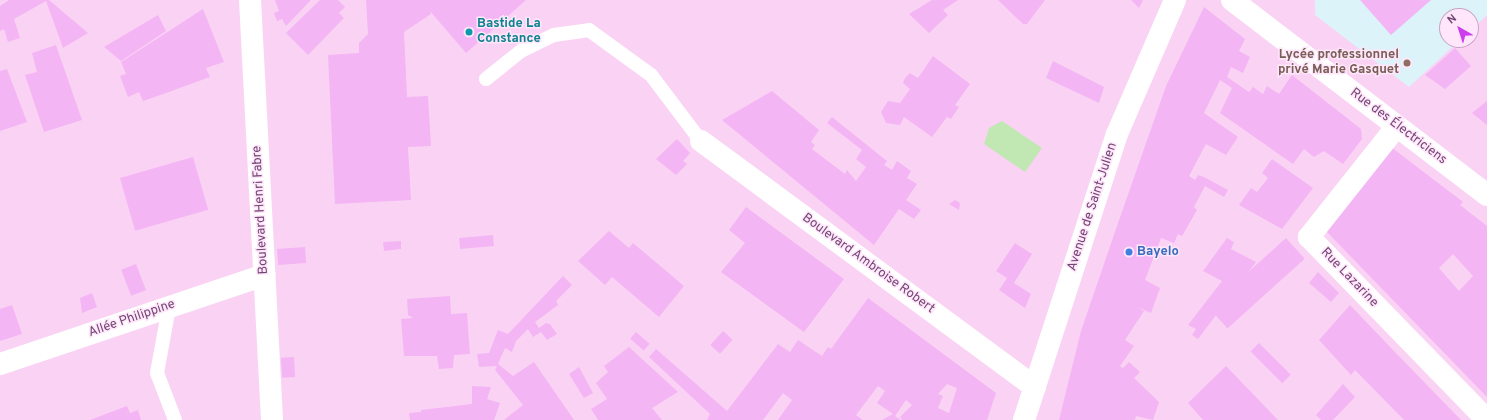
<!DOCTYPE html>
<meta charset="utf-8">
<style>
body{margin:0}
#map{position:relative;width:1487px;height:420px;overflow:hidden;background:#fddff7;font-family:Overpass,sans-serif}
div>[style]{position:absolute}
.residential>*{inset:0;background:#fad3f4}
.education>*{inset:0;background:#dcf3f9}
.water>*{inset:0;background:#c1e7b3}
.building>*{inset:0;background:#f3b5f4;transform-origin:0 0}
.service>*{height:14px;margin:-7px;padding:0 7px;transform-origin:7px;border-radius:7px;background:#fff}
.minor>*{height:22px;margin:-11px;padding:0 11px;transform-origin:11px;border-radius:11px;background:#fff}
.secondary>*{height:22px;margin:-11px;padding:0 11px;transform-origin:11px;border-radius:11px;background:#fff}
.dots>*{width:11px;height:11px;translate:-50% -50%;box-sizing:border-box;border:2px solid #ffe6fa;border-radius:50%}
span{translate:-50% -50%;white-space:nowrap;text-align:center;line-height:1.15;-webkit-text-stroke:3px #ffe6fa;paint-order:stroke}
.culture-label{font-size:13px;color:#0d838f;font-weight:700}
.left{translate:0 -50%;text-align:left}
.education-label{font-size:13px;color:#785e54;font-weight:700}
.right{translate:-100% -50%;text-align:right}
.street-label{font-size:13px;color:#724674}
.shop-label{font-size:13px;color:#366cbe;font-weight:700}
.north{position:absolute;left:1439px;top:8px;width:40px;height:40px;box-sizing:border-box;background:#ffe6fa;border:1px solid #c7a6c4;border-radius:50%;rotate:321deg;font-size:11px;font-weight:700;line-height:16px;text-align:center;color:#724674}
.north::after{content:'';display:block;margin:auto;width:14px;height:18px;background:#cc3dee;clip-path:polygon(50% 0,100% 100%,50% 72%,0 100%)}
</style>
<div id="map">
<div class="residential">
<i style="clip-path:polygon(evenodd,0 0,1487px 0,1487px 420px,0 420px,0 0,1447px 16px,1471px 16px,1471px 40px,1447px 40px,1447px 16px)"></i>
</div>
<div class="education">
<i style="clip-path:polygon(1315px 0,1487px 0,1487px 15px,1471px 30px,1471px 16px,1447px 16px,1447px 40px,1460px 40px,1409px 87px,1315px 15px)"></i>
</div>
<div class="water">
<i style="clip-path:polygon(1002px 121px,1042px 148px,1025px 172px,984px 144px,989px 128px)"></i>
</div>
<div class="building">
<i style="clip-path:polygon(9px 0,49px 0,88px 33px,63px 48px,46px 1px,14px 19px,20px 38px,8px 42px,4px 29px,0 31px,0 6px)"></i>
<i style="clip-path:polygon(311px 0,286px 26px,282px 19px,277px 21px,274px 13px,279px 11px,275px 0)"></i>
<i style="clip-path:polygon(320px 0,338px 0,345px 7px,339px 13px,344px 18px,308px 55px,286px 33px)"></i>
<i style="clip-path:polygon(366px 0,526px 0,466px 53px,430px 11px,431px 14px,404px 32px,407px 97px,428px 96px,431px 146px,408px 147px,411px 200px,335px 204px,328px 55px,359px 53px,359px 43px,368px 34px)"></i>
<i style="clip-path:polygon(932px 0,958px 0,943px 10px,948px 15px,929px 33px,909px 14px)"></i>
<i style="clip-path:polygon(998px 0,1045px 0,1027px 24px,1023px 24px)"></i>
<i style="clip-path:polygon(1131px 0,1143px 0,1139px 8px)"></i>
<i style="clip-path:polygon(1360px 0,1431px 0,1391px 35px)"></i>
<i style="clip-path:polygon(1204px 7px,1245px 39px,1239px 51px,1250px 57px,1243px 73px,1231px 67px,1227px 77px,1249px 92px,1253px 87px,1263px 94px,1267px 86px,1279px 94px,1292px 75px,1361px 129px,1362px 139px,1343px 164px,1324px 151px,1314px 157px,1304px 149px,1293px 164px,1220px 113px,1232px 88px,1220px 80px,1204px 113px,1238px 137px,1226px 155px,1206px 144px,1189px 176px,1195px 180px,1198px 175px,1204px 177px,1228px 190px,1224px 197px,1205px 186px,1194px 207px,1197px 210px,1182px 236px,1178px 234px,1174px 243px,1161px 238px,1145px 280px,1160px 288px,1151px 313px,1137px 307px,1144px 311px,1125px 340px,1134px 346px,1120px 366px,1123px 368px,1129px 362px,1140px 372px,1134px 378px,1159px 402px,1153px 420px,1136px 416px,1135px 420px,1059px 420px,1081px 331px,1117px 226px,1166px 86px)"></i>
<i style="clip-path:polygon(203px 9px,224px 62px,206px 68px,210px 77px,166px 93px,143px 101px,139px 92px,128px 97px,120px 76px,126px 74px,121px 62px)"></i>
<i style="clip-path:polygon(158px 15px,166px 31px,121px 61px,104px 47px)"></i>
<i style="clip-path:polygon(56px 45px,82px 120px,44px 132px,25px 75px,37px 72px,32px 53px)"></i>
<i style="clip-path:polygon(1455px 48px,1471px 66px,1445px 89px,1425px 75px)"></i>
<i style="clip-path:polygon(933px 56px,970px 84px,955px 105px,959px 107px,951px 119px,947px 117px,932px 137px,904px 117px,900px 125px,886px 123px,881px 112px,888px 101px,900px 103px,910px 89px,903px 83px,905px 78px,910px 73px,918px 78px)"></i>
<i style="clip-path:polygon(1053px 61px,1104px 87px,1099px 103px,1046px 78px)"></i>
<i style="clip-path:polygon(7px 69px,27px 122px,0 131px,0 71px)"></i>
<i style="clip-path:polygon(772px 91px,819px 130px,811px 142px,815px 145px,812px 149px,845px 174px,847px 170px,856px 181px,866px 167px,856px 159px,862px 150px,827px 123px,832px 117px,887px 161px,884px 165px,892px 170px,897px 161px,911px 171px,907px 178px,917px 184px,906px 200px,921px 210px,914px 219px,899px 209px,874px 245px,722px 120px)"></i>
<i style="clip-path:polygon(1487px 101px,1487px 125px,1472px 113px)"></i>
<i style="clip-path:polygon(677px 139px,690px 153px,683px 161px,687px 164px,676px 175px,656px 159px)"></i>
<i style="clip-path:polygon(evenodd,1391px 147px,1463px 202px,1460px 205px,1487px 226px,1487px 397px,1326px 231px,1391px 147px,1453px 254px,1473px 276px,1459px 291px,1439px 268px,1453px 254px)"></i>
<i style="left:193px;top:157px;width:55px;height:76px;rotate:74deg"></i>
<i style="clip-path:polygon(1272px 159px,1313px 188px,1282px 229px,1239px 205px,1251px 188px,1257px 192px,1268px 178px,1262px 173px)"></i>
<i style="clip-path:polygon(955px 200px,960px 203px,959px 210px,949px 204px)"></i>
<i style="clip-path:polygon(746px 207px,844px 279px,804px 332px,721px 272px,745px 243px,729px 230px)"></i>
<i style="clip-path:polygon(609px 231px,629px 248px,633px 243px,684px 286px,659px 317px,612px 277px,605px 285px,578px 261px)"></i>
<i style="left:493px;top:235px;width:11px;height:34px;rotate:85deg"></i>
<i style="clip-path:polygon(1227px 238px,1234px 242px,1231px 249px,1256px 262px,1198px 339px,1192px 335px,1196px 329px,1188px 325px,1222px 281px,1203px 271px)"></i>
<i style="left:1286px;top:238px;width:28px;height:104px;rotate:48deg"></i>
<i style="clip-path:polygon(401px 241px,401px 249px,384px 251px,383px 242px)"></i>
<i style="clip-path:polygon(1015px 243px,1032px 254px,1014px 283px,1031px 294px,1025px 308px,999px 290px,1007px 278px,996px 271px)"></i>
<i style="left:305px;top:247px;width:16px;height:28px;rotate:86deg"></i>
<i style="left:136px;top:264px;width:28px;height:16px;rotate:69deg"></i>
<i style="clip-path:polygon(1318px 272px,1339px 293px,1331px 302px,1309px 283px)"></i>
<i style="clip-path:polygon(563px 276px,572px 285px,556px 301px,558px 305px,535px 322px,539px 328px,546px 323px,550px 324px,557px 334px,547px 340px,541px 332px,533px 337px,528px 329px,516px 341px,512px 352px,505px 348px,498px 364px,513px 376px,534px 362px,574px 420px,504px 420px,523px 405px,495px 370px,497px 366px,479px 367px,477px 354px,489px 353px,498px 330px,508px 334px)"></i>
<i style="clip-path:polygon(92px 293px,97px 307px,82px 313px,80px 298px)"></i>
<i style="clip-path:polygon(450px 296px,451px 314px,467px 313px,470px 354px,454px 355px,453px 368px,439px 369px,437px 356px,404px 356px,401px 319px,413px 318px,408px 315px,407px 299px)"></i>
<i style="clip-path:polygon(evenodd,868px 298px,996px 393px,987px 420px,902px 420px,900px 417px,912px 405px,906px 400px,895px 416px,901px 420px,882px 420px,893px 414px,877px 403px,885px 391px,878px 386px,856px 415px,863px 420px,778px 420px,792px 400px,783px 393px,763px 420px,707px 420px,710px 414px,649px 357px,656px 349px,727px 411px,778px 344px,790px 352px,798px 340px,822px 356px,828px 347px,831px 349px,868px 298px,947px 384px,957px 388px,949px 413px,938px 408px,943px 396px,938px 394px,947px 384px)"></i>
<i style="clip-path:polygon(12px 305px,22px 334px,0 341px,0 309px)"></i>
<i style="clip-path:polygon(1350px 305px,1393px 350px,1461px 420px,1404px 420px,1355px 370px,1351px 375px,1319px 340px)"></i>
<i style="left:723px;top:331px;width:13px;height:19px;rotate:42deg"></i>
<i style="left:636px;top:332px;width:18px;height:9px;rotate:41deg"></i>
<i style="left:1259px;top:343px;width:45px;height:12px;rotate:45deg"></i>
<i style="clip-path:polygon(629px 347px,678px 392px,652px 408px,662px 420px,598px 420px,591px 409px,607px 399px,596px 383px,608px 372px,604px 366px)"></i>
<i style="left:294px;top:357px;width:20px;height:13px;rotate:87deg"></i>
<i style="clip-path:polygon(1226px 366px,1278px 420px,1203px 420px,1188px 403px)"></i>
<i style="clip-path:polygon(579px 367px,593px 393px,584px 398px,569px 374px)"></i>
<i style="clip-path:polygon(1343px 384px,1355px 397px,1333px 420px,1321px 420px,1316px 415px)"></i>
<i style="clip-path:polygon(472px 386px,491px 387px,487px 399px,500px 403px,494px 420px,410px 420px,409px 413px,421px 412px,421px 410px,472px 404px)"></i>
<i style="clip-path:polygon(127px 406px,130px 413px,138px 410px,141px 420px,90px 420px)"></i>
</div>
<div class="service">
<i style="left:486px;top:79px;width:45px;rotate:-38.7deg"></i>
<i style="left:521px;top:51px;width:37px;rotate:-26deg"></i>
<i style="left:554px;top:35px;width:35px;rotate:-8deg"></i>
<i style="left:589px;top:30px;width:77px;rotate:36deg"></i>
<i style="left:651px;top:75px;width:83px;rotate:52.9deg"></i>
<i style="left:169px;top:307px;width:67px;rotate:100.3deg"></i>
<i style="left:157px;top:373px;width:50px;rotate:69deg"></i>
</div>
<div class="minor">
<i style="left:250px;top:0;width:421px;rotate:87deg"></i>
<i style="left:1232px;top:0;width:321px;rotate:37.4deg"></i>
<i style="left:1397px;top:126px;width:142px;rotate:128.4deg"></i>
<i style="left:1309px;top:237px;width:255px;rotate:45.8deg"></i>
<i style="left:701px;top:141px;width:415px;rotate:36.4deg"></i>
<i style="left:0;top:364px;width:279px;rotate:-18.6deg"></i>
</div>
<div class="secondary">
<i style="left:1024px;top:420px;width:301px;rotate:-72deg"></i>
<i style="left:1117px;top:134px;width:146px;rotate:-66.6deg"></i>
</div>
<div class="dots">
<i style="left:469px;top:32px;background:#0f9aa8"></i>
<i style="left:1407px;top:63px;background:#8d6e63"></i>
<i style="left:1129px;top:252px;background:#3f7fe0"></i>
</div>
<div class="culture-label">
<span class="left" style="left:477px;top:32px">Bastide La<br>Constance</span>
</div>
<div class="education-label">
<span class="right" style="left:1399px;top:63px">Lycée professionnel<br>privé Marie Gasquet</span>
</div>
<div class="street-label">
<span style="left:1398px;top:127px;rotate:37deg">Rue des Électriciens</span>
<span style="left:1093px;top:207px;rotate:-72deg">Avenue de Saint-Julien</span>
<span style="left:261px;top:210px;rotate:-93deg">Boulevard Henri Fabre</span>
<span style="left:868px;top:264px;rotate:36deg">Boulevard Ambroise Robert</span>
<span style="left:1349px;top:278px;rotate:46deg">Rue Lazarine</span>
<span style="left:132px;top:319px;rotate:-19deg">Allée Philippine</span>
</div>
<div class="shop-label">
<span class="left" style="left:1137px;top:252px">Bayelo</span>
</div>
<div class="north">N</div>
</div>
